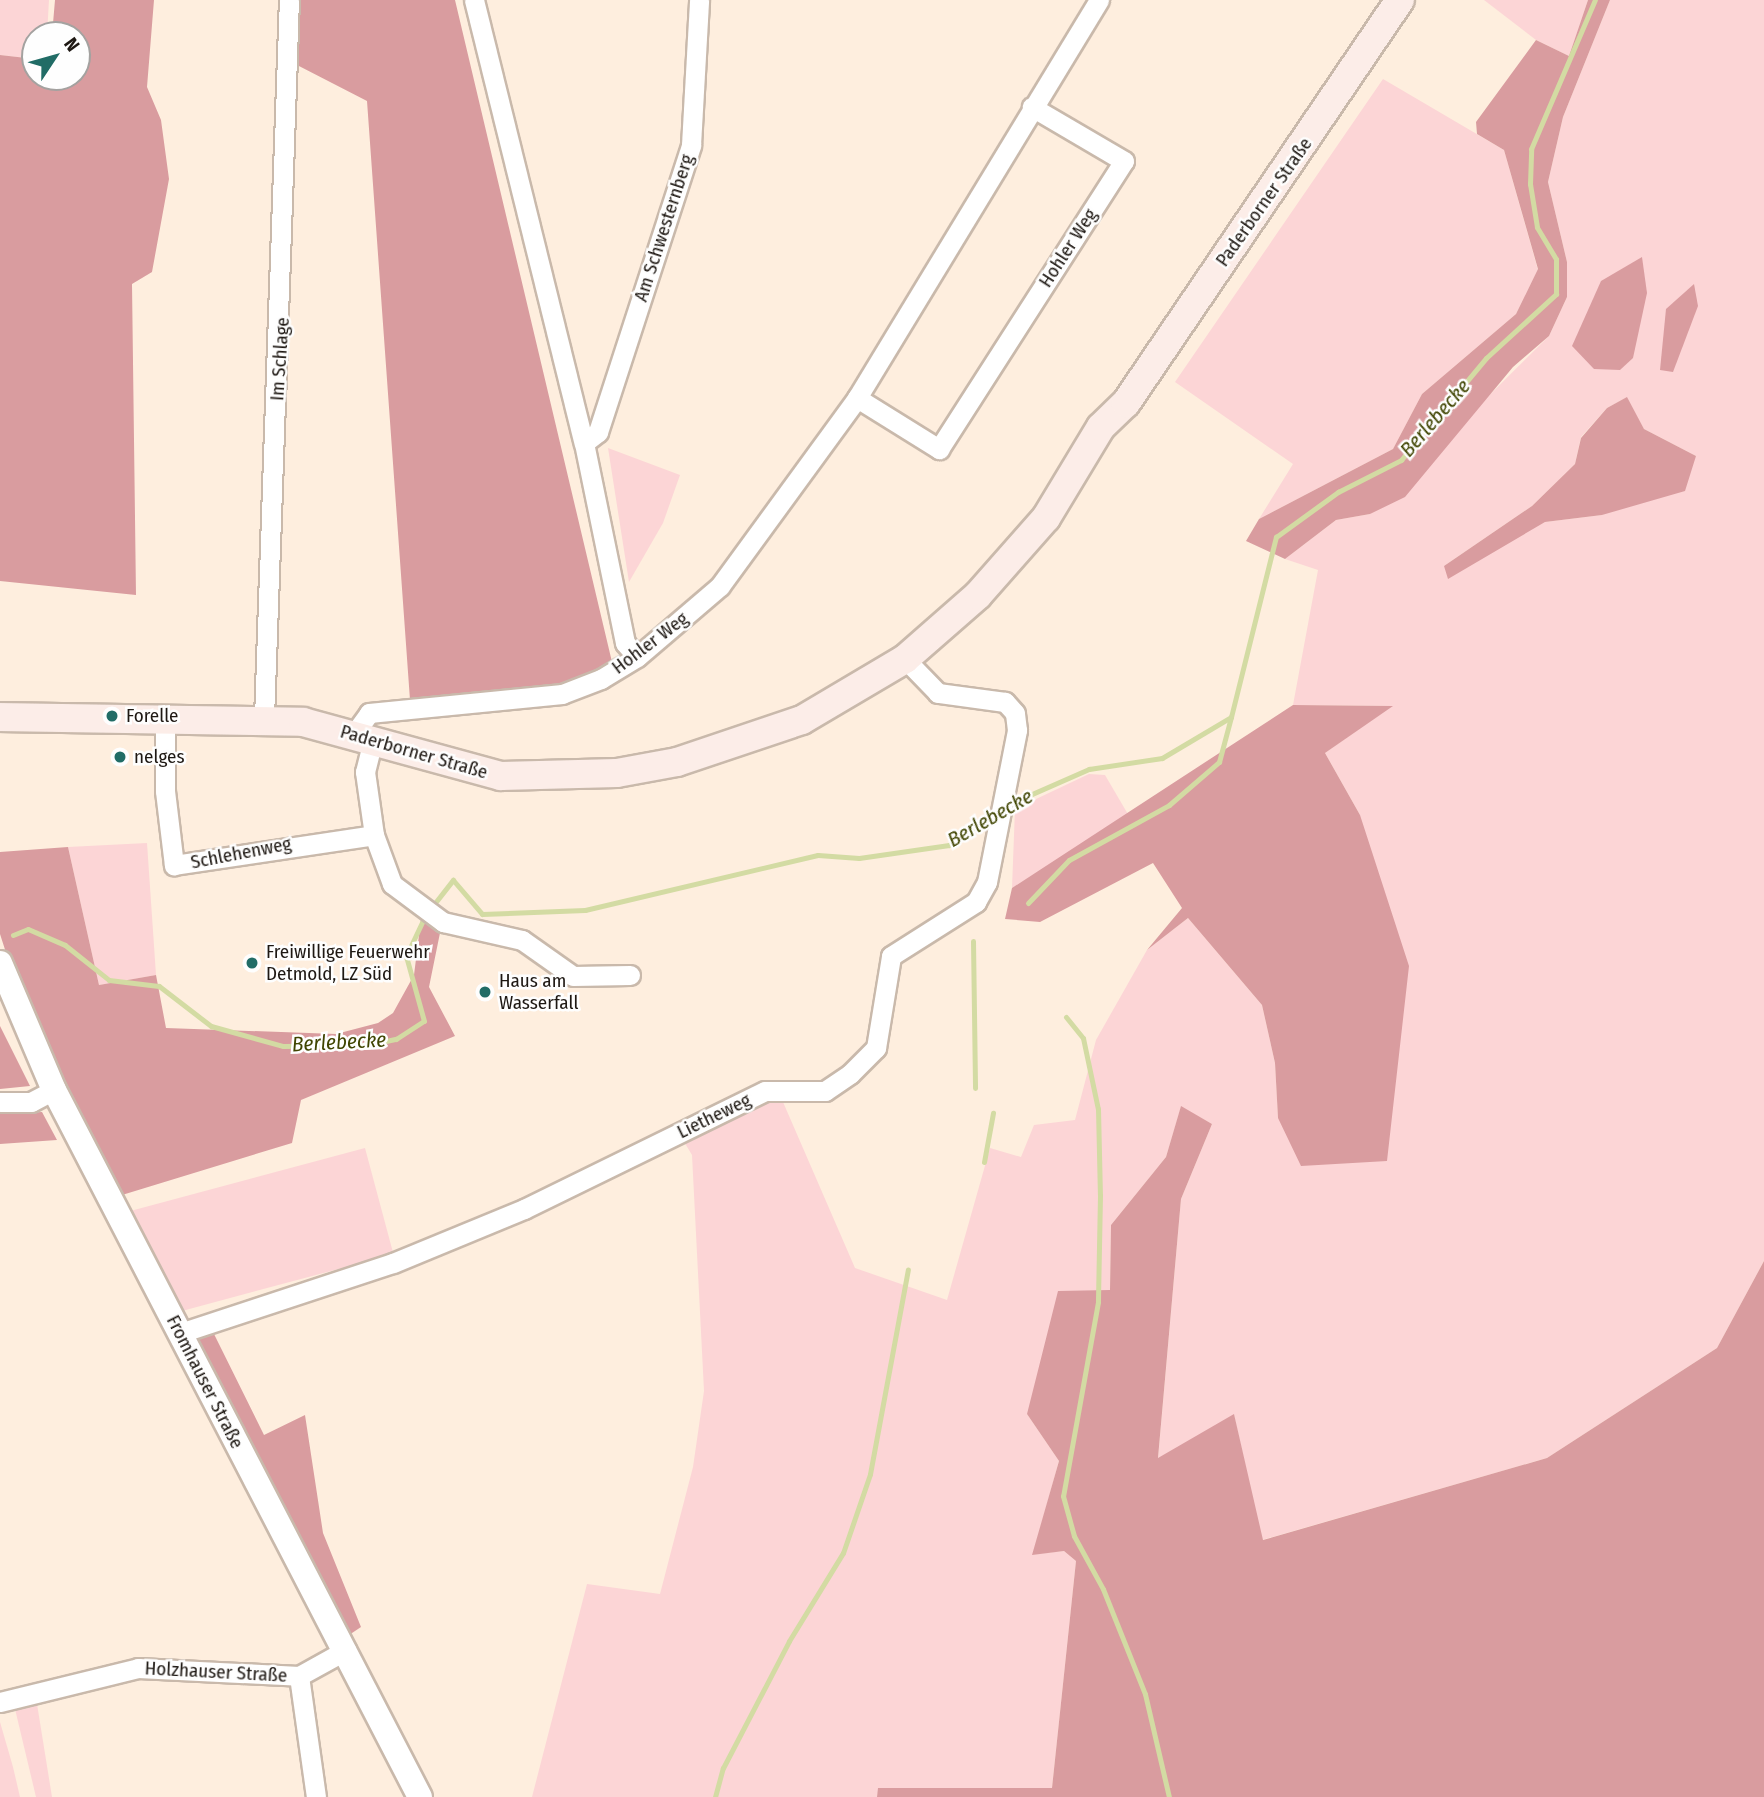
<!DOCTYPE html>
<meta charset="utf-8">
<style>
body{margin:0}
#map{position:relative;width:1764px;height:1797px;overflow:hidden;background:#feeede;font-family:"Fira Sans Condensed",sans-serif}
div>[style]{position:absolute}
.green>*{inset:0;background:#fcd5d6;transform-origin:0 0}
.forest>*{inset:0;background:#d99c9f}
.stream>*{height:5px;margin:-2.5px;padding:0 2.5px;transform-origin:2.5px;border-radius:2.5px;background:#d3dba3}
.roads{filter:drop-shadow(2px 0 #c9b9ab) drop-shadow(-2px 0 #c9b9ab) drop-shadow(0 2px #c9b9ab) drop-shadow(0 -2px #c9b9ab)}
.minor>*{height:19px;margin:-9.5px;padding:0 9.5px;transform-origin:9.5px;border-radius:9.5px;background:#fff}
.tertiary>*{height:24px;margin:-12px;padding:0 12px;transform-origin:12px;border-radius:12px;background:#fff}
.secondary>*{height:28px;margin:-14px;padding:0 14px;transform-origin:14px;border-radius:14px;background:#fcede8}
.dots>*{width:19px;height:19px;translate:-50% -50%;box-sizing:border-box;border:4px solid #fefefe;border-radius:50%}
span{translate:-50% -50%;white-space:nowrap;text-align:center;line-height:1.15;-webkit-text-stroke:5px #fefefe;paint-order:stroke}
.street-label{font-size:19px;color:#1e1813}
.poi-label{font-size:19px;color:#1e1813}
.left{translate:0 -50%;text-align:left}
.water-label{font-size:21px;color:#404502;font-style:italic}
.north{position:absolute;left:21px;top:21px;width:70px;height:70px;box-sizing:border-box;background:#fefefe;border:2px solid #a4a2a0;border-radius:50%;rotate:54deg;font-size:19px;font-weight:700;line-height:28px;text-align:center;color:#1e1813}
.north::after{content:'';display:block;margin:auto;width:24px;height:32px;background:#216c66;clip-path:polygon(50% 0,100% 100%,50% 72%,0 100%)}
</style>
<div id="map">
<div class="green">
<i style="clip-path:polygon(0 0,49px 0,47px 35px,35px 35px,35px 59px,0 55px)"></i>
<i style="clip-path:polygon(1484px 0,1588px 0,1569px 56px,1536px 40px)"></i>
<i style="clip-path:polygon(evenodd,1610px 0,1764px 0,1764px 1261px,1717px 1348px,1547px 1458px,1262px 1540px,1234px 1415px,1158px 1459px,1181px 1199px,1212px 1124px,1181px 1107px,1166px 1157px,1111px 1225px,1110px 1290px,1027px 1414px,1059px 1461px,1033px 1554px,1064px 1551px,1076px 1561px,1052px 1788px,879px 1788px,877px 1797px,532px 1797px,587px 1584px,660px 1594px,693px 1467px,704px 1391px,692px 1155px,683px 1140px,771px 1096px,783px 1102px,855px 1268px,947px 1300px,990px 1148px,1021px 1157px,1034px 1125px,1075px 1120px,1096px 1040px,1147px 950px,1188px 918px,1262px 1005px,1275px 1063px,1278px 1118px,1360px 815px,1325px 753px,1391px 706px,1293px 705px,1318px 570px,1285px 559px,1336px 520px,1370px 514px,1549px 336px,1567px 297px,1567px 262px,1548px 182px,1563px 117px,1610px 0,1626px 398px,1644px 429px,1696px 456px,1602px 515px,1545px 522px,1444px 566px,1532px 506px,1575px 464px,1581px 437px,1607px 408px,1626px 398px)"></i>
<i style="clip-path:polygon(1383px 79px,1504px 150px,1538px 270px,1516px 314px,1422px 394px,1393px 449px,1259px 519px,1293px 464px,1175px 382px)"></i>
<i style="clip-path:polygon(608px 448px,680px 475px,663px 523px,629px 582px)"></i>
<i style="clip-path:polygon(1089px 774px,1105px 775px,1129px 816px,1012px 888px,1015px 809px)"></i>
<i style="clip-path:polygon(147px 843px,156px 975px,99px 985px,68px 847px)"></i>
<i style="left:365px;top:1148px;width:110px;height:241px;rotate:75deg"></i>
<i style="clip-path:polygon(37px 1704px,52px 1797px,36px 1797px,15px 1709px)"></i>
<i style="clip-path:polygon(0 1722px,13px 1767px,20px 1797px,0 1797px)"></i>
</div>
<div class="forest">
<i style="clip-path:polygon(55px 0,154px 0,147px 87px,161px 120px,169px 179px,152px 272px,132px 284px,136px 595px,0 581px,0 55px,35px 59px,35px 77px,77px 77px,77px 35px,52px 35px)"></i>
<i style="clip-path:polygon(299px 0,455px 0,612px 662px,570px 683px,410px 700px,367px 101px,297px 65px)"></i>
<i style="clip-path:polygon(1588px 0,1610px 0,1563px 117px,1548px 182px,1567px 262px,1567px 297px,1549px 336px,1513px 367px,1405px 497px,1370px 514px,1336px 520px,1285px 559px,1246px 541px,1259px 519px,1393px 449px,1422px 394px,1516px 314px,1538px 269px,1504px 150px,1477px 134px,1476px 122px,1536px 40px,1569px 56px)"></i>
<i style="clip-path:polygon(1642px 257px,1647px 293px,1633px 358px,1620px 370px,1594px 369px,1572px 346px,1601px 281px)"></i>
<i style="clip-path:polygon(1694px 284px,1698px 306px,1673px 372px,1660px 370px,1666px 309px)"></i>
<i style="clip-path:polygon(1627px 397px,1644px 429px,1696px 456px,1685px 491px,1602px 515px,1545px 522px,1448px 579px,1444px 566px,1532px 506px,1575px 464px,1581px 438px,1607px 408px)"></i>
<i style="clip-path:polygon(1293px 705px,1393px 706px,1325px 753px,1360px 815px,1409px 966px,1387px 1161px,1301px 1166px,1278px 1118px,1275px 1063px,1262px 1005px,1188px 918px,1147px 950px,1182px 908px,1153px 863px,1040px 922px,1005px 919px,1012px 888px)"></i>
<i style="clip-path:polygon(68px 847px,99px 985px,156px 975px,166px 1028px,336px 1034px,378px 1023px,393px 1013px,414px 975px,421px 919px,441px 928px,429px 987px,455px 1036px,301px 1100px,292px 1143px,122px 1195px,17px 987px,0 934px,0 852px)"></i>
<i style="clip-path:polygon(0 1026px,30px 1086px,0 1089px)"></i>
<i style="clip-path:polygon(1181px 1106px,1212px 1124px,1181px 1199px,1158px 1458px,1234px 1414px,1263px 1540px,1547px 1458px,1717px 1348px,1764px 1261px,1764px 1797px,877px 1797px,878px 1788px,1052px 1788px,1076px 1561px,1064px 1551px,1032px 1555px,1059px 1461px,1027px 1414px,1058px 1291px,1110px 1290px,1111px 1225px,1166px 1157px)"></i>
<i style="clip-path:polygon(42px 1112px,57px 1140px,0 1144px,0 1114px)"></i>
<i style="clip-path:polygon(213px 1332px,264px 1435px,305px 1415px,323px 1533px,361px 1627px,349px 1635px,194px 1337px)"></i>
</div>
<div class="stream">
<i style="left:1007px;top:805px;width:90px;rotate:-23.7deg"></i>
<i style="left:1089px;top:769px;width:74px;rotate:-8.6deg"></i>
<i style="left:1162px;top:758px;width:80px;rotate:-30.7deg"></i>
<i style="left:1231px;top:717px;width:186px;rotate:-76deg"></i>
<i style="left:1276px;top:537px;width:77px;rotate:-36deg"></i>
<i style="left:1338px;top:492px;width:71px;rotate:-26.9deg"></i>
<i style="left:1401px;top:460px;width:133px;rotate:-50.2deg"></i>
<i style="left:1486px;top:358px;width:95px;rotate:-42.4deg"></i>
<i style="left:1556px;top:294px;width:35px;rotate:-90deg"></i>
<i style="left:1556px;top:259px;width:37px;rotate:-121deg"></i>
<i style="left:1537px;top:227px;width:44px;rotate:-99.2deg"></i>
<i style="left:1530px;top:184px;width:35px;rotate:-88deg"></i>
<i style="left:1531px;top:149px;width:162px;rotate:-66.8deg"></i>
<i style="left:1028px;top:903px;width:59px;rotate:-46.4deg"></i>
<i style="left:1069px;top:860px;width:114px;rotate:-28.8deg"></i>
<i style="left:1169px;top:805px;width:66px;rotate:-40.7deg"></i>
<i style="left:1219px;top:762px;width:47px;rotate:-75.1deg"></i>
<i style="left:431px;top:908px;width:36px;rotate:-52deg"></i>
<i style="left:453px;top:880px;width:45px;rotate:49.5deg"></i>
<i style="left:482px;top:914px;width:103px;rotate:-2.2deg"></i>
<i style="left:585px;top:910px;width:239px;rotate:-13.3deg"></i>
<i style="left:818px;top:855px;width:41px;rotate:4.2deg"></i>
<i style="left:859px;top:858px;width:91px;rotate:-8.2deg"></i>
<i style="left:949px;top:845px;width:53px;rotate:-34.3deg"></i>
<i style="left:13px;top:935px;width:16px;rotate:-22deg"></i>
<i style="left:28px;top:929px;width:40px;rotate:23.4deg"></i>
<i style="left:65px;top:945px;width:56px;rotate:38.5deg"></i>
<i style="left:109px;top:980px;width:50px;rotate:6.8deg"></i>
<i style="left:159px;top:986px;width:66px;rotate:37.6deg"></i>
<i style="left:211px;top:1026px;width:75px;rotate:15.5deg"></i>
<i style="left:283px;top:1046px;width:84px;rotate:-0.7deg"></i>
<i style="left:367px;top:1045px;width:30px;rotate:-12deg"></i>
<i style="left:396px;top:1039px;width:33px;rotate:-33deg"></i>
<i style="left:424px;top:1021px;width:67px;rotate:-105.5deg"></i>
<i style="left:406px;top:956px;width:44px;rotate:-64.6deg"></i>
<i style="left:973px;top:941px;width:147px;rotate:89.2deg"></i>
<i style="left:1066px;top:1017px;width:27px;rotate:51deg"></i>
<i style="left:1083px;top:1038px;width:73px;rotate:78.1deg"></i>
<i style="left:1098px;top:1109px;width:86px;rotate:88.7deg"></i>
<i style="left:1100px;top:1195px;width:107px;rotate:91.1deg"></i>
<i style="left:1098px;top:1302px;width:197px;rotate:100.2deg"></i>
<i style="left:1063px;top:1496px;width:41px;rotate:74.6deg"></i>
<i style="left:1074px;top:1536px;width:60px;rotate:61.3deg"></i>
<i style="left:1103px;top:1589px;width:113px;rotate:68.2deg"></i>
<i style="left:1145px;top:1694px;width:106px;rotate:76.9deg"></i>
<i style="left:984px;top:1162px;width:50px;rotate:-79.6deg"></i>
<i style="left:715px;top:1797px;width:30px;rotate:-75deg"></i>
<i style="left:723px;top:1768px;width:143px;rotate:-62.5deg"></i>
<i style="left:789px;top:1641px;width:103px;rotate:-58.5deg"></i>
<i style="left:843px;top:1553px;width:83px;rotate:-71.1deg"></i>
<i style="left:870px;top:1474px;width:208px;rotate:-79.5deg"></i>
</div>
<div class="roads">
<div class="minor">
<i style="left:474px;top:0;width:456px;rotate:76.1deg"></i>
<i style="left:584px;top:443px;width:204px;rotate:78.4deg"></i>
<i style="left:625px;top:643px;width:18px;rotate:49deg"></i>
<i style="left:857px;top:398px;width:97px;rotate:31.9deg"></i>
<i style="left:939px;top:449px;width:342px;rotate:-57.3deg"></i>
<i style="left:1124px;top:161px;width:107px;rotate:-149.6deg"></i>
<i style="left:584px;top:443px;width:18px;rotate:-38deg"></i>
<i style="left:598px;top:432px;width:302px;rotate:-72deg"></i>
<i style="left:691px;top:145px;width:145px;rotate:-86.8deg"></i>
<i style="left:165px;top:716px;width:75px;rotate:90deg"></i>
<i style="left:165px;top:791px;width:75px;rotate:83.1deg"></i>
<i style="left:174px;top:865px;width:202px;rotate:-8.5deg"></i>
<i style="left:374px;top:835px;width:64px;rotate:-98.1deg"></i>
<i style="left:365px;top:772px;width:33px;rotate:-76deg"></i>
<i style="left:264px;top:718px;width:718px;rotate:-88.01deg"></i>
<i style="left:354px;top:734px;width:26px;rotate:-54deg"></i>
<i style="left:369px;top:713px;width:194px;rotate:-5.6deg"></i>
<i style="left:562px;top:694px;width:42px;rotate:-21deg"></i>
<i style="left:601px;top:679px;width:42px;rotate:-31.4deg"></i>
<i style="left:637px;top:657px;width:109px;rotate:-40.5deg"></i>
<i style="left:720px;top:586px;width:233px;rotate:-53.9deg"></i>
<i style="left:857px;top:398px;width:466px;rotate:-58.7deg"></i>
<i style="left:374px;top:835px;width:52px;rotate:69.8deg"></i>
<i style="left:392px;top:884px;width:64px;rotate:36.7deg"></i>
<i style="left:443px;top:922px;width:81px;rotate:12.8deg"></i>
<i style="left:522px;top:940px;width:62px;rotate:35.2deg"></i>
<i style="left:573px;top:976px;width:57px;rotate:-1deg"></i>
<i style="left:0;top:1102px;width:31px"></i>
<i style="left:31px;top:1102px;width:26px;rotate:-28deg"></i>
<i style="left:180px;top:1333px;width:224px;rotate:-18.2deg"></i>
<i style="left:393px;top:1263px;width:142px;rotate:-22.4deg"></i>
<i style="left:524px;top:1209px;width:268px;rotate:-26.1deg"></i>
<i style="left:765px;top:1091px;width:60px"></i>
<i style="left:825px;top:1091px;width:30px;rotate:-34deg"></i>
<i style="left:850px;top:1074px;width:37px;rotate:-45deg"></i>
<i style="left:876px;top:1048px;width:93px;rotate:-80.7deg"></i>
<i style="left:891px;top:956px;width:101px;rotate:-32.4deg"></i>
<i style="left:976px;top:902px;width:23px;rotate:-61deg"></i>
<i style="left:987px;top:882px;width:155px;rotate:-78.8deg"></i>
<i style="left:1017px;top:730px;width:17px;rotate:-97deg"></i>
<i style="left:1015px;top:713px;width:15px;rotate:-132deg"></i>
<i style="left:1005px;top:702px;width:68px;rotate:-172.3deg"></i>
<i style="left:938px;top:693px;width:47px;rotate:-134.1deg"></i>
<i style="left:299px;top:1676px;width:122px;rotate:82deg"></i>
<i style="left:0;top:1702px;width:142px;rotate:-13.8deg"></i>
<i style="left:138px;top:1668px;width:161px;rotate:2.8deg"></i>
<i style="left:299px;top:1676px;width:54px;rotate:-29deg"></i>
</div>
<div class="tertiary">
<i style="left:0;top:963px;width:138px;rotate:67deg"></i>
<i style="left:54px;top:1090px;width:796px;rotate:62.63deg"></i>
</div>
<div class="secondary">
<i style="left:0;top:717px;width:303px;rotate:0.9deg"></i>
<i style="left:303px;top:722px;width:205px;rotate:15.3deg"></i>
<i style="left:501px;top:776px;width:116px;rotate:-1.5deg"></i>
<i style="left:617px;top:773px;width:61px;rotate:-10.4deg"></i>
<i style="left:677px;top:762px;width:132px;rotate:-18.6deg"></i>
<i style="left:802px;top:720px;width:120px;rotate:-30.6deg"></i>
<i style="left:905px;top:659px;width:97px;rotate:-41.2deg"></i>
<i style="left:978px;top:595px;width:103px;rotate:-48.6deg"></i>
<i style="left:1046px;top:518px;width:106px;rotate:-58.9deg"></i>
<i style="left:1101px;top:427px;width:35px;rotate:-44deg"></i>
<i style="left:1126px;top:403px;width:487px;rotate:-55.8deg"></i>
</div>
</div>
<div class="dots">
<i style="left:112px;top:716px;background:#216c66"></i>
<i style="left:120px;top:757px;background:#216c66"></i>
<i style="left:252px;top:963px;background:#216c66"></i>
<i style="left:485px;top:992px;background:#216c66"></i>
</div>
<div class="street-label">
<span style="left:1264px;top:202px;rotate:-55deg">Paderborner Straße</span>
<span style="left:664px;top:228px;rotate:-72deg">Am Schwesternberg</span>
<span style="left:1068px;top:248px;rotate:-57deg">Hohler Weg</span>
<span style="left:280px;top:359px;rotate:-86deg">Im Schlage</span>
<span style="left:650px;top:643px;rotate:-37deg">Hohler Weg</span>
<span style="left:414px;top:752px;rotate:16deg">Paderborner Straße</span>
<span style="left:241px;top:853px;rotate:-11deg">Schlehenweg</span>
<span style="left:714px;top:1116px;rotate:-26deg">Lietheweg</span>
<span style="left:205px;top:1382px;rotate:63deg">Fromhauser Straße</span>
<span style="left:216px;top:1672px;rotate:3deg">Holzhauser Straße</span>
</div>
<div class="poi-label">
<span class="left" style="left:126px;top:716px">Forelle</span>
<span class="left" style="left:134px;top:757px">nelges</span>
<span class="left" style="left:266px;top:963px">Freiwillige Feuerwehr<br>Detmold, LZ Süd</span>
<span class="left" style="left:499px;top:992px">Haus am<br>Wasserfall</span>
</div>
<div class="water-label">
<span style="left:1435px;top:418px;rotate:-49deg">Berlebecke</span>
<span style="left:990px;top:818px;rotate:-30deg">Berlebecke</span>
<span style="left:339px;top:1042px;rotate:-3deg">Berlebecke</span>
</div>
<div class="north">N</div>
</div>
